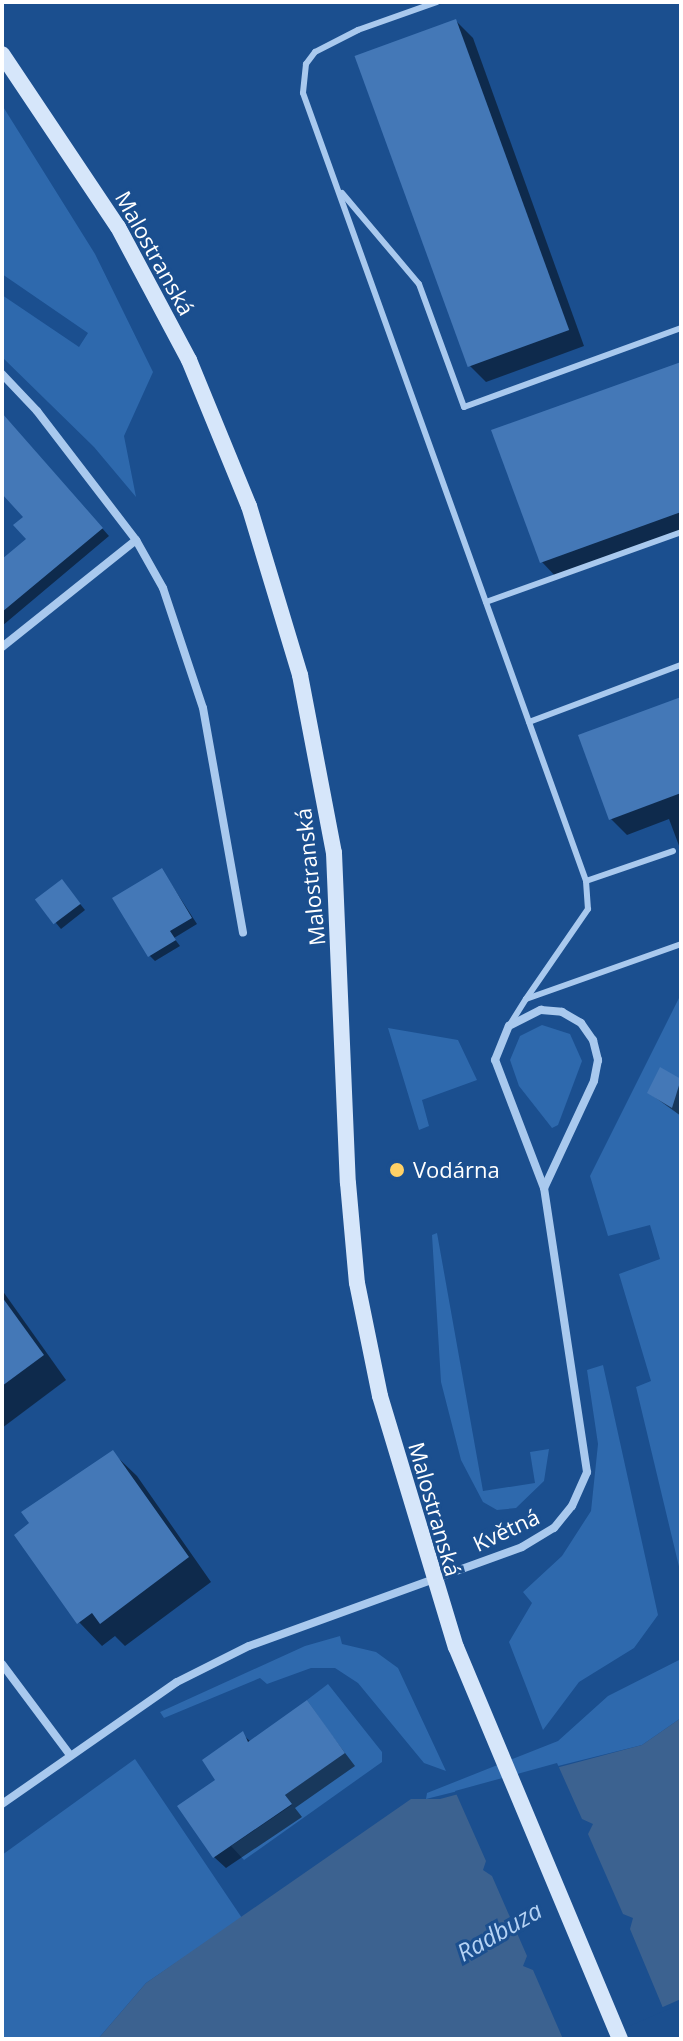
<!DOCTYPE html>
<meta charset="utf-8">
<style>
body{margin:0}
#map{position:relative;width:683px;height:2041px;overflow:hidden;background:#1b4f8f;font-family:"Open Sans",sans-serif}
div>[style]{position:absolute}
.green>*{inset:0;background:#2e69ad}
.water>*{inset:0;background:#3c6290}
.pier>*{inset:0;background:#1b4f8f}
.shadow>*{inset:0;background:#0007}
.building>*{inset:0;background:#4478b7;transform-origin:0 0}
.lane>*{height:6px;margin:-3px;padding:0 3px;transform-origin:3px;border-radius:3px;background:#a9c9ee}
.street>*{height:8px;margin:-4px;padding:0 4px;transform-origin:4px;border-radius:4px;background:#a9c9ee}
.secondary>*{height:16px;margin:-8px;padding:0 8px;transform-origin:8px;border-radius:8px;background:#d6e6fa}
.dots>*{width:22px;height:22px;translate:-50% -50%;box-sizing:border-box;border:4px solid #1b4f8f;border-radius:50%}
span{translate:-50% -50%;white-space:nowrap;text-align:center;line-height:1.15;-webkit-text-stroke:6px #1b4f8f;paint-order:stroke}
.street-label{font-size:22px;color:#fff}
.poi-label{font-size:22px;color:#fff}
.left{translate:0 -50%;text-align:left}
.water-label{font-size:24px;color:#b5d3f5;font-style:italic}
.frame{position:absolute;inset:0;border:4px solid #fff;pointer-events:none}
</style>
<div id="map">
<div class="green">
<i style="clip-path:polygon(2px 105px,95px 254px,153px 372px,124px 436px,136px 497px,94px 447px,2px 357px,2px 295px,79px 347px,88px 333px,2px 274px)"></i>
<i style="clip-path:polygon(681px 994px,681px 1575px,636px 1387px,651px 1381px,619px 1274px,660px 1259px,650px 1225px,608px 1236px,590px 1176px)"></i>
<i style="clip-path:polygon(542px 1025px,570px 1034px,582px 1061px,558px 1125px,552px 1128px,519px 1086px,510px 1060px,520px 1036px)"></i>
<i style="clip-path:polygon(388px 1028px,458px 1040px,477px 1080px,422px 1100px,429px 1126px,419px 1130px)"></i>
<i style="clip-path:polygon(437px 1233px,483px 1491px,535px 1483px,530px 1452px,549px 1449px,544px 1481px,516px 1508px,497px 1510px,483px 1502px,461px 1460px,441px 1382px,432px 1235px)"></i>
<i style="clip-path:polygon(603px 1365px,658px 1615px,634px 1648px,579px 1682px,543px 1730px,509px 1642px,532px 1603px,523px 1592px,562px 1556px,591px 1511px,598px 1444px,587px 1370px)"></i>
<i style="clip-path:polygon(340px 1636px,342px 1644px,376px 1652px,398px 1668px,446px 1771px,424px 1763px,358px 1683px,335px 1668px,311px 1668px,267px 1684px,260px 1678px,164px 1718px,160px 1712px,305px 1646px)"></i>
<i style="clip-path:polygon(681px 1659px,681px 1718px,642px 1745px,426px 1799px,427px 1793px,558px 1741px,608px 1696px)"></i>
<i style="clip-path:polygon(328px 1684px,382px 1752px,382px 1762px,244px 1860px,231px 1846px,292px 1805px,285px 1795px,344px 1753px,307px 1700px)"></i>
<i style="clip-path:polygon(135px 1759px,242px 1918px,146px 1983px,98px 2039px,2px 2039px,2px 1855px)"></i>
</div>
<div class="water">
<i style="clip-path:polygon(681px 1718px,681px 1999px,590px 2039px,98px 2039px,146px 1983px,411px 1799px,440px 1799px,642px 1745px)"></i>
</div>
<div class="pier">
<i style="clip-path:polygon(557px 1763px,582px 1819px,593px 1824px,588px 1834px,623px 1914px,633px 1918px,630px 1929px,663px 2008px,671px 2008px,600px 2039px,563px 2039px,533px 1970px,523px 1966px,527px 1956px,492px 1876px,483px 1870px,486px 1861px,455px 1791px)"></i>
</div>
<div class="shadow">
<i style="clip-path:polygon(456px 21px,473px 38px,584px 346px,486px 382px,469px 365px)"></i>
<i style="clip-path:polygon(681px 364px,681px 534px,558px 579px,542px 562px)"></i>
<i style="clip-path:polygon(2px 414px,109px 536px,2px 626px,2px 562px,28px 539px,25px 517px,2px 491px)"></i>
<i style="clip-path:polygon(681px 699px,681px 851px,669px 819px,627px 835px,611px 819px)"></i>
<i style="clip-path:polygon(162px 870px,197px 924px,174px 938px,180px 946px,155px 961px,149px 955px)"></i>
<i style="clip-path:polygon(67px 888px,85px 910px,61px 929px,56px 923px)"></i>
<i style="clip-path:polygon(661px 1070px,681px 1081px,681px 1116px,649px 1093px)"></i>
<i style="clip-path:polygon(2px 1290px,66px 1380px,2px 1428px)"></i>
<i style="clip-path:polygon(113px 1453px,137px 1476px,211px 1582px,125px 1646px,115px 1636px,102px 1646px,79px 1622px)"></i>
<i style="clip-path:polygon(307px 1703px,355px 1766px,295px 1808px,302px 1817px,226px 1868px,214px 1857px,218px 1781px,242px 1734px,251px 1742px)"></i>
</div>
<div class="building">
<i style="left:456px;top:19px;width:331px;height:108px;rotate:70deg"></i>
<i style="clip-path:polygon(681px 362px,681px 512px,540px 563px,491px 430px)"></i>
<i style="clip-path:polygon(2px 413px,103px 528px,2px 612px,2px 559px,26px 539px,13px 525px,23px 517px,2px 494px)"></i>
<i style="clip-path:polygon(681px 697px,681px 793px,609px 820px,578px 735px)"></i>
<i style="clip-path:polygon(162px 868px,192px 918px,170px 931px,176px 940px,148px 957px,112px 898px)"></i>
<i style="left:62px;top:879px;width:31px;height:34px;rotate:53deg"></i>
<i style="clip-path:polygon(660px 1067px,681px 1079px,672px 1108px,647px 1093px)"></i>
<i style="clip-path:polygon(2px 1297px,44px 1355px,2px 1386px)"></i>
<i style="clip-path:polygon(113px 1450px,189px 1557px,100px 1624px,92px 1613px,77px 1624px,14px 1535px,29px 1523px,21px 1512px)"></i>
<i style="clip-path:polygon(307px 1700px,345px 1753px,285px 1795px,292px 1804px,213px 1858px,177px 1806px,215px 1780px,202px 1760px,243px 1731px,248px 1742px)"></i>
</div>
<div class="lane">
<i style="left:437px;top:2px;width:84px;rotate:160.5deg"></i>
<i style="left:358px;top:30px;width:48px;rotate:152.9deg"></i>
<i style="left:315px;top:52px;width:15px;rotate:127deg"></i>
<i style="left:306px;top:64px;width:29px;rotate:96deg"></i>
<i style="left:303px;top:93px;width:837px;rotate:70.24deg"></i>
<i style="left:586px;top:881px;width:28px;rotate:86deg"></i>
<i style="left:588px;top:909px;width:109px;rotate:124.6deg"></i>
<i style="left:342px;top:193px;width:119px;rotate:49.8deg"></i>
<i style="left:419px;top:284px;width:131px;rotate:69.9deg"></i>
<i style="left:464px;top:407px;width:231px;rotate:-20deg"></i>
<i style="left:486px;top:602px;width:207px;rotate:-19.7deg"></i>
<i style="left:529px;top:722px;width:162px;rotate:-20.6deg"></i>
<i style="left:586px;top:881px;width:92px;rotate:-19deg"></i>
<i style="left:509px;top:1026px;width:32px;rotate:-58deg"></i>
<i style="left:526px;top:999px;width:164px;rotate:-19.5deg"></i>
</div>
<div class="street">
<i style="left:2px;top:374px;width:51px;rotate:46.6deg"></i>
<i style="left:37px;top:411px;width:163px;rotate:52.5deg"></i>
<i style="left:136px;top:540px;width:55px;rotate:60.6deg"></i>
<i style="left:163px;top:588px;width:126px;rotate:71.6deg"></i>
<i style="left:203px;top:708px;width:228px;rotate:79.9deg"></i>
<i style="left:2px;top:647px;width:171px;rotate:-38.6deg"></i>
<i style="left:2px;top:1664px;width:114px;rotate:53.2deg"></i>
<i style="left:2px;top:1804px;width:213px;rotate:-34.9deg"></i>
<i style="left:177px;top:1682px;width:80px;rotate:-26.6deg"></i>
<i style="left:249px;top:1646px;width:290px;rotate:-19.9deg"></i>
<i style="left:522px;top:1547px;width:37px;rotate:-31deg"></i>
<i style="left:554px;top:1528px;width:28px;rotate:-51deg"></i>
<i style="left:572px;top:1506px;width:37px;rotate:-66deg"></i>
<i style="left:587px;top:1472px;width:287px;rotate:-98.6deg"></i>
<i style="left:544px;top:1188px;width:137px;rotate:-110.9deg"></i>
<i style="left:495px;top:1060px;width:37px;rotate:-68deg"></i>
<i style="left:509px;top:1026px;width:36px;rotate:-27deg"></i>
<i style="left:541px;top:1010px;width:21px;rotate:5deg"></i>
<i style="left:562px;top:1012px;width:22px;rotate:30deg"></i>
<i style="left:581px;top:1023px;width:21px;rotate:55deg"></i>
<i style="left:593px;top:1040px;width:21px;rotate:76deg"></i>
<i style="left:598px;top:1060px;width:21px;rotate:101deg"></i>
<i style="left:594px;top:1081px;width:118px;rotate:115deg"></i>
</div>
<div class="secondary">
<i style="left:2px;top:54px;width:208px;rotate:56.2deg"></i>
<i style="left:118px;top:227px;width:151px;rotate:61.9deg"></i>
<i style="left:189px;top:360px;width:158px;rotate:67.7deg"></i>
<i style="left:249px;top:506px;width:177px;rotate:73.2deg"></i>
<i style="left:300px;top:675px;width:181px;rotate:79.2deg"></i>
<i style="left:334px;top:853px;width:330px;rotate:87.6deg"></i>
<i style="left:348px;top:1183px;width:100px;rotate:84.9deg"></i>
<i style="left:357px;top:1283px;width:115px;rotate:78.5deg"></i>
<i style="left:380px;top:1396px;width:262px;rotate:73.2deg"></i>
<i style="left:456px;top:1647px;width:425px;rotate:67.3deg"></i>
</div>
<div class="dots">
<i style="left:397px;top:1170px;background:#ffd166"></i>
</div>
<div class="street-label">
<span style="left:155px;top:253px;rotate:61deg">Malostranská</span>
<span style="left:310px;top:877px;rotate:-96deg">Malostranská</span>
<span style="left:435px;top:1509px;rotate:74deg">Malostranská</span>
<span style="left:506px;top:1530px;rotate:-25deg">Květná</span>
</div>
<div class="poi-label">
<span class="left" style="left:413px;top:1170px">Vodárna</span>
</div>
<div class="water-label">
<span style="left:499px;top:1931px;rotate:-30deg">Radbuza</span>
</div>
<div class="frame"></div>
</div>
